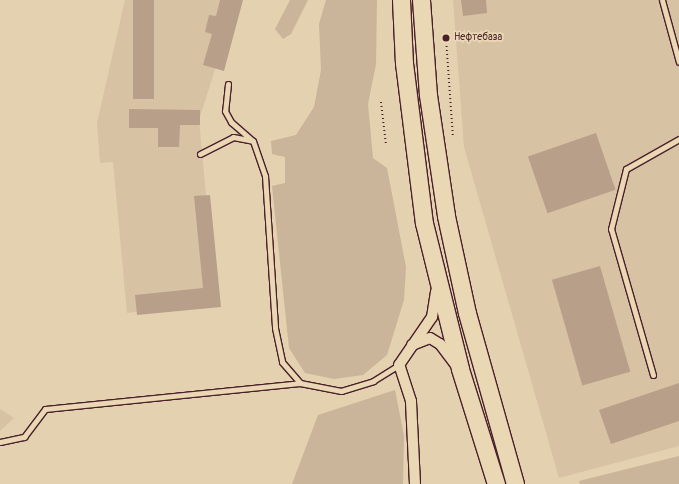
<!DOCTYPE html>
<meta charset="utf-8">
<style>
body{margin:0}
#map{position:relative;width:679px;height:484px;overflow:hidden;background:#e4d1af;font-family:Pangolin,sans-serif}
div>[style]{position:absolute}
.built>*{inset:0;background:#d7c2a4}
.green>*{inset:0;background:#cab49a}
.building>*{inset:0;background:#b89f8a;transform-origin:0 0}
.path>*{height:2px;margin-top:-1px;transform-origin:0;background:repeating-linear-gradient(90deg,#4a1f2b 0 1px,transparent 0 4px)}
.roads{filter:drop-shadow(1px 0 #4a1f2b) drop-shadow(-1px 0 #4a1f2b) drop-shadow(0 1px #4a1f2b) drop-shadow(0 -1px #4a1f2b)}
.service>*{height:5px;margin:-2.5px;padding:0 2.5px;transform-origin:2.5px;border-radius:2.5px;background:#ead8b5}
.minor>*{height:10px;margin:-5px;padding:0 5px;transform-origin:5px;border-radius:5px;background:#ead8b5}
.trunk>*{height:17px;margin:-8.5px;padding:0 8.5px;transform-origin:8.5px;border-radius:8.5px;background:#ead8b5}
.dots>*{width:11px;height:11px;translate:-50% -50%;box-sizing:border-box;border:2px solid #ead8b5;border-radius:50%}
span{translate:-50% -50%;white-space:nowrap;text-align:center;line-height:1.15;-webkit-text-stroke:3.5px #ead8b5;paint-order:stroke}
.poi-label{font-size:10px;color:#4a1f2b}
.left{translate:0 -50%;text-align:left}
</style>
<div id="map">
<div class="built">
<i style="clip-path:polygon(125px 0,237px 0,199px 120px,216px 302px,127px 313px,113px 162px,100px 163px,97px 123px)"></i>
<i style="clip-path:polygon(453px 0,679px 0,679px 446px,559px 478px,464px 147px)"></i>
<i style="clip-path:polygon(0 409px,14px 418px,0 431px)"></i>
</div>
<div class="green">
<i style="clip-path:polygon(290px 0,308px 0,291px 34px,283px 39px,275px 29px)"></i>
<i style="clip-path:polygon(326px 0,377px 0,376px 64px,368px 104px,373px 158px,387px 168px,406px 267px,404px 300px,387px 355px,363px 375px,334px 379px,305px 373px,289px 348px,272px 186px,285px 183px,285px 157px,272px 154px,271px 141px,296px 135px,314px 107px,321px 70px,319px 24px)"></i>
<i style="clip-path:polygon(395px 390px,404px 436px,403px 484px,292px 484px,318px 415px)"></i>
<i style="clip-path:polygon(679px 456px,679px 484px,580px 484px,579px 481px)"></i>
</div>
<div class="building">
<i style="left:133px;top:0;width:21px;height:99px"></i>
<i style="clip-path:polygon(220px 0,243px 0,224px 71px,203px 65px,212px 34px,205px 32px,209px 15px,216px 16px)"></i>
<i style="clip-path:polygon(461px 0,486px 0,487px 13px,463px 16px)"></i>
<i style="clip-path:polygon(129px 109px,200px 110px,200px 125px,180px 125px,179px 147px,158px 147px,158px 128px,129px 128px)"></i>
<i style="left:596px;top:133px;width:60px;height:72px;rotate:71deg"></i>
<i style="clip-path:polygon(210px 195px,221px 307px,137px 315px,135px 295px,203px 288px,194px 196px)"></i>
<i style="left:600px;top:266px;width:110px;height:50px;rotate:74deg"></i>
<i style="clip-path:polygon(679px 383px,679px 421px,611px 444px,599px 410px)"></i>
</div>
<div class="path">
<i style="left:446px;top:38px;width:99px;rotate:86deg"></i>
<i style="left:381px;top:102px;width:43px;rotate:83.4deg"></i>
</div>
<div class="roads">
<div class="service">
<i style="left:662px;top:0;width:64px;rotate:74.7deg"></i>
<i style="left:228px;top:84px;width:27px;rotate:96deg"></i>
<i style="left:225px;top:111px;width:13px;rotate:61deg"></i>
<i style="left:231px;top:122px;width:28px;rotate:41deg"></i>
<i style="left:200px;top:154px;width:37px;rotate:-27deg"></i>
<i style="left:233px;top:137px;width:20px;rotate:11deg"></i>
<i style="left:253px;top:141px;width:37px;rotate:71deg"></i>
<i style="left:265px;top:176px;width:152px;rotate:86.2deg"></i>
<i style="left:275px;top:328px;width:35px;rotate:78deg"></i>
<i style="left:282px;top:362px;width:28px;rotate:49deg"></i>
<i style="left:653px;top:375px;width:152px;rotate:-106deg"></i>
<i style="left:611px;top:229px;width:62px;rotate:-76deg"></i>
<i style="left:626px;top:169px;width:61px;rotate:-29.5deg"></i>
<i style="left:0;top:442px;width:25px;rotate:-12deg"></i>
<i style="left:24px;top:437px;width:35px;rotate:-53deg"></i>
<i style="left:45px;top:409px;width:256px;rotate:-5.8deg"></i>
<i style="left:300px;top:383px;width:42px;rotate:11deg"></i>
<i style="left:341px;top:391px;width:34px;rotate:-17deg"></i>
<i style="left:373px;top:381px;width:31px;rotate:-32deg"></i>
</div>
<div class="minor">
<i style="left:412px;top:345px;width:19px;rotate:-21deg"></i>
<i style="left:430px;top:338px;width:12px;rotate:31deg"></i>
<i style="left:440px;top:344px;width:25px;rotate:53deg"></i>
<i style="left:415px;top:484px;width:83px;rotate:-92.8deg"></i>
<i style="left:411px;top:401px;width:38px;rotate:-108deg"></i>
<i style="left:399px;top:365px;width:58px;rotate:-55.5deg"></i>
<i style="left:432px;top:317px;width:26px;rotate:-81deg"></i>
</div>
<div class="trunk">
<i style="left:401px;top:0;width:63px;rotate:87.3deg"></i>
<i style="left:404px;top:63px;width:161px;rotate:82.9deg"></i>
<i style="left:424px;top:223px;width:150px;rotate:76.1deg"></i>
<i style="left:460px;top:369px;width:121px;rotate:72.6deg"></i>
<i style="left:421px;top:0;width:95px;rotate:85.8deg"></i>
<i style="left:428px;top:95px;width:122px;rotate:81.5deg"></i>
<i style="left:446px;top:216px;width:99px;rotate:77.8deg"></i>
<i style="left:467px;top:313px;width:178px;rotate:74.3deg"></i>
</div>
</div>
<div class="dots">
<i style="left:446px;top:38px;background:#4a1f2b"></i>
</div>
<div class="poi-label">
<span class="left" style="left:454px;top:38px">Нефтебаза</span>
</div>
</div>
